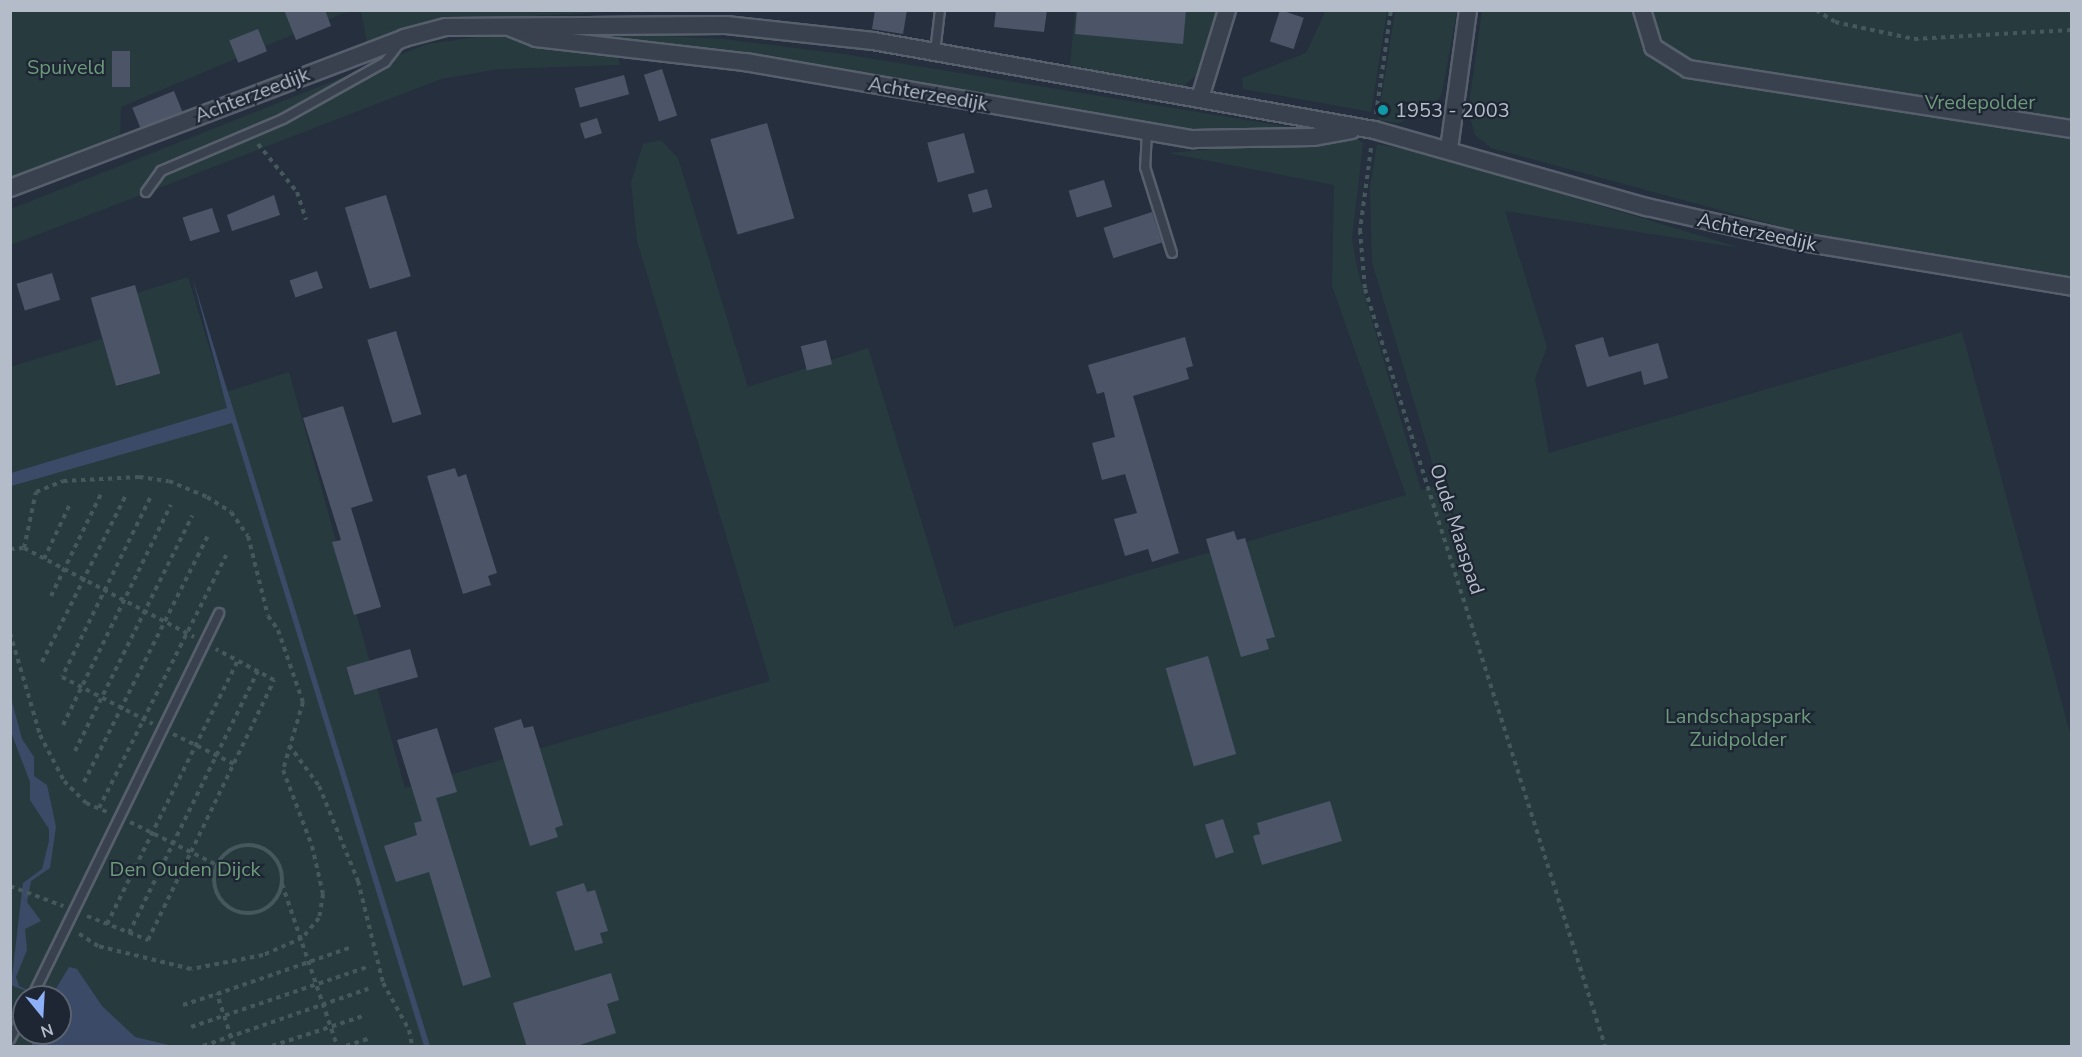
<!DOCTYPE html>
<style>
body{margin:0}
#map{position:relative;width:2082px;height:1057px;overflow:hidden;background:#252f3e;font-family:"Nunito Sans",sans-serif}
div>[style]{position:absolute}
.green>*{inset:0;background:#273b3f}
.water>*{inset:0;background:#3b4b67}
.building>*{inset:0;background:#4b5567;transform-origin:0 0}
.path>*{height:4px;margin-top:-2px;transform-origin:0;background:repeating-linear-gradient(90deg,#45585c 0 4.5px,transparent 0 9px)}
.path>.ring{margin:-2px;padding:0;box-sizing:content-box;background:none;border:4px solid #45585c;border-radius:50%}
.roads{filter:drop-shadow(2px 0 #575f6c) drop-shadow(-2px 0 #575f6c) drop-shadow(0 2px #575f6c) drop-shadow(0 -2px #575f6c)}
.service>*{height:8px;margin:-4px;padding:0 4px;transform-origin:4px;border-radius:4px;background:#39414e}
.minor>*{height:16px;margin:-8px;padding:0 8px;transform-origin:8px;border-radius:8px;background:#39414e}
.dots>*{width:16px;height:16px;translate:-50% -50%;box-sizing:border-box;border:3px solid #1e2634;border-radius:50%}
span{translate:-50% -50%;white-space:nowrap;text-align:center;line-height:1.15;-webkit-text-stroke:4.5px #1e2634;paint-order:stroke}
.park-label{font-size:20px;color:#6d9a7a}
.street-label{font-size:20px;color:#b5bcc9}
.poi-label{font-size:20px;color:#b5bcc9}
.left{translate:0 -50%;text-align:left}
.frame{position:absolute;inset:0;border:12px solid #b5bcc9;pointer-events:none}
.north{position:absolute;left:12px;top:985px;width:60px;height:60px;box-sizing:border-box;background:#1e2634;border:2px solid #5a6270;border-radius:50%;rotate:162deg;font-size:16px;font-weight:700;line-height:24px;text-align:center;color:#b5bcc9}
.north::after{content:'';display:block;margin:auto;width:21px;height:27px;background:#8eb0f6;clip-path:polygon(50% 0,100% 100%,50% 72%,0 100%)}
</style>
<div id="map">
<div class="green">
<i style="clip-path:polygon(1326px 10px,1387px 11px,1371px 112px,1243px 89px,1242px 78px,1306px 53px)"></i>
<i style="clip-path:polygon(11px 11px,349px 11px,121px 107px,120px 140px,11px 185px)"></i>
<i style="clip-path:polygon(361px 11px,626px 11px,440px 21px,367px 43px)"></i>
<i style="clip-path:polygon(1075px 11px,1221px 11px,1206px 66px,1183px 87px,1070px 65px)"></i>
<i style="clip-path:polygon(1395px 11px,1457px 11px,1442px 93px,1432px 109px,1398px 123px,1378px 120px)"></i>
<i style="clip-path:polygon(1482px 11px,2071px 11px,2071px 276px,1816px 236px,1491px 148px,1475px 135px,1468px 111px)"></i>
<i style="clip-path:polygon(562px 31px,724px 39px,844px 54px,1313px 131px,1207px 132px,616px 45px)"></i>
<i style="clip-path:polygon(492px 35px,618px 55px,620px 65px,499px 69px,441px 79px,11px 245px,11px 209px,427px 44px)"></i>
<i style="clip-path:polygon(evenodd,1355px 137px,1363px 143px,1352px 239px,1358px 272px,1421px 490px,1439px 485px,1372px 262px,1370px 188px,1377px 144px,1432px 155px,1741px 248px,1505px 211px,1547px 347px,1535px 379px,1549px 453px,1962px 332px,2071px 737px,2071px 1046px,11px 1046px,10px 367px,102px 339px,117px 387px,158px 373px,134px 294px,188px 277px,223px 393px,289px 372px,405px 788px,770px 681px,637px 241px,631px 182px,643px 144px,661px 140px,678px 158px,748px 387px,868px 348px,954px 627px,1406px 495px,1332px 286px,1334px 185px,1168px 153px,1355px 137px,24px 997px,60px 997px,60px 1033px,24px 1033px,24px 997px)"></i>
</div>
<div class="water">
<i style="clip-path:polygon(192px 276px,430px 1046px,424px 1046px,232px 423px,11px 486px,11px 473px,227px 408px)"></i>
<i style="clip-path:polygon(11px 698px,22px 739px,34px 757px,34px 776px,47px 785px,56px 827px,50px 868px,31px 881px,27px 902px,41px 921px,25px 929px,27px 950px,16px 977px,19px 986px,41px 997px,11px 985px,23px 883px,42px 869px,49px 841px,49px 829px,30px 800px,30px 782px,11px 732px)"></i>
<i style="clip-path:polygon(69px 967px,77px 969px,102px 1006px,135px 1037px,173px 1046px,32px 1046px,32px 1033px,60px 1033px,60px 997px,51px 997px)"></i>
</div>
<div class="building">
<i style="clip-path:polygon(284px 10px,325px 10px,331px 26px,296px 40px)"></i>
<i style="clip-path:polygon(875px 10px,907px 10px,903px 34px,872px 29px)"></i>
<i style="clip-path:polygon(996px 10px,1047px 10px,1044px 32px,994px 27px)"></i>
<i style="clip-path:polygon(1077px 10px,1186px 10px,1183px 44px,1075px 34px)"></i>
<i style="left:1280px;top:10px;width:25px;height:33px;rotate:18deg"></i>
<i style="left:258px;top:29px;width:24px;height:31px;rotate:68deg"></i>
<i style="left:112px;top:51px;width:18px;height:36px"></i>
<i style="left:662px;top:69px;width:49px;height:19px;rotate:72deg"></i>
<i style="left:624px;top:75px;width:20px;height:51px;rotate:75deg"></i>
<i style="left:174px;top:91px;width:22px;height:45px;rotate:68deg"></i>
<i style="left:597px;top:118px;width:16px;height:18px;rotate:72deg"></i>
<i style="left:767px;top:123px;width:99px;height:59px;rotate:74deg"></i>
<i style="left:964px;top:133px;width:41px;height:38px;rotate:75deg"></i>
<i style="left:1104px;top:180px;width:28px;height:37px;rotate:73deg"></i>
<i style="left:987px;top:189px;width:19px;height:20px;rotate:74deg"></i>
<i style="clip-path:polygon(274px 195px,280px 215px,232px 231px,227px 215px)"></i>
<i style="left:386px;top:195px;width:85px;height:43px;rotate:73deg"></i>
<i style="left:212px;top:208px;width:25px;height:31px;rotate:72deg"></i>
<i style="left:1152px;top:212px;width:32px;height:51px;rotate:72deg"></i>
<i style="left:317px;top:271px;width:18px;height:29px;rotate:71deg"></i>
<i style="left:52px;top:273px;width:28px;height:37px;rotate:73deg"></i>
<i style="left:135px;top:285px;width:92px;height:46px;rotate:74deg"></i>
<i style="left:396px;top:331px;width:87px;height:30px;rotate:73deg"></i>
<i style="clip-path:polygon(1185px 337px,1193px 366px,1186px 368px,1189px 379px,1133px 396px,1179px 553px,1152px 562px,1148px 549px,1125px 556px,1114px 519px,1137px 513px,1125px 474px,1102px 480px,1092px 443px,1115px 437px,1104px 392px,1097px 394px,1088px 365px)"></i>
<i style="clip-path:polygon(1603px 337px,1609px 357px,1658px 343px,1668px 378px,1644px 385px,1641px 371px,1587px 387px,1575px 345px)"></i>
<i style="left:826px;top:340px;width:25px;height:26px;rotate:76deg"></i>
<i style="clip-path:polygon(343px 406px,373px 501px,351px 508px,381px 607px,354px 615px,332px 542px,341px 540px,303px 418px)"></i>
<i style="clip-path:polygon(455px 468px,458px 477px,466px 474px,497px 573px,488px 576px,491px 585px,463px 594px,427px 476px)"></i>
<i style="clip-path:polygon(1234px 531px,1237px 540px,1245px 538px,1275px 637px,1266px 639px,1269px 649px,1241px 657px,1206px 539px)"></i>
<i style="left:410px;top:649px;width:29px;height:66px;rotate:74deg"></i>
<i style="left:1208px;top:656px;width:102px;height:44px;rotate:74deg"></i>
<i style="clip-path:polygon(521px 719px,524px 728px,533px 726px,563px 825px,555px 828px,558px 837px,530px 846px,494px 728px)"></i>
<i style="clip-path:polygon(437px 728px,457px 792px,436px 798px,491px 977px,463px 986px,429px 872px,396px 882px,384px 846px,417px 835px,414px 823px,422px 821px,397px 740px)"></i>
<i style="clip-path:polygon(1330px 801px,1342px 841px,1262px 865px,1253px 836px,1260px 834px,1257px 823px)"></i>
<i style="left:1223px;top:819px;width:35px;height:19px;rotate:72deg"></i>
<i style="clip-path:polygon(584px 883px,587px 892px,595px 890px,608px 931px,600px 933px,603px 943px,575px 951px,556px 892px)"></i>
<i style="clip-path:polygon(611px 973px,619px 1000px,607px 1004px,616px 1033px,574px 1047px,527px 1047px,513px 1003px)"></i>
</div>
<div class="path">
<i style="left:1816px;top:10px;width:22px;rotate:32deg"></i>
<i style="left:1835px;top:22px;width:81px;rotate:12.1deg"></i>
<i style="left:1914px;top:39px;width:158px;rotate:-3.3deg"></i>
<i style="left:1376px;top:114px;width:105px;rotate:-81.8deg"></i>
<i style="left:258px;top:144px;width:62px;rotate:50.9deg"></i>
<i style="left:297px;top:192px;width:29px;rotate:72deg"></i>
<i style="left:1371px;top:148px;width:83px;rotate:97.6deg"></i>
<i style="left:1360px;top:230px;width:59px;rotate:85.2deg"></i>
<i style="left:1365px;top:289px;width:794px;rotate:72.41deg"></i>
<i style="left:150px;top:498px;width:199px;rotate:116.2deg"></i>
<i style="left:62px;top:677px;width:102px;rotate:27.3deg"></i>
<i style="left:24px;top:548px;width:192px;rotate:27.6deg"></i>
<i style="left:10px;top:549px;width:14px;rotate:-4deg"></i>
<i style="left:24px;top:548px;width:57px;rotate:-77.9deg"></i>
<i style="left:36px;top:492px;width:29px;rotate:-22deg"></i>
<i style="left:63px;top:481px;width:76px;rotate:-3deg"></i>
<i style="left:139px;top:477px;width:30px;rotate:8deg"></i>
<i style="left:169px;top:481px;width:41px;rotate:22.8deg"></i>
<i style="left:207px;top:497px;width:28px;rotate:32deg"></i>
<i style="left:231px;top:512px;width:29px;rotate:55deg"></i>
<i style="left:248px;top:536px;width:82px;rotate:76deg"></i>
<i style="left:268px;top:616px;width:17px;rotate:54deg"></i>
<i style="left:278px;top:630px;width:76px;rotate:70.9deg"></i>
<i style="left:303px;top:702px;width:71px;rotate:106.4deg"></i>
<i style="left:283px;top:770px;width:81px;rotate:69.1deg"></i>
<i style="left:312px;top:846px;width:49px;rotate:77.1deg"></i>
<i style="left:323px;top:894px;width:24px;rotate:99deg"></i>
<i style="left:319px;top:918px;width:26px;rotate:130deg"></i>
<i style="left:302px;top:938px;width:43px;rotate:156.4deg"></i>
<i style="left:263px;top:955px;width:73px;rotate:169deg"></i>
<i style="left:191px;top:969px;width:96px;rotate:-166.1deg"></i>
<i style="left:98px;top:946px;width:24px;rotate:-147deg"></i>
<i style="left:44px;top:559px;width:61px;rotate:-64.7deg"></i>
<i style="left:51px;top:596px;width:114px;rotate:-63.9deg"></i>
<i style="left:10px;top:633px;width:106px;rotate:73.6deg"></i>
<i style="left:40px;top:735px;width:52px;rotate:62.4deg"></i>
<i style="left:64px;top:781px;width:31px;rotate:45deg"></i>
<i style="left:86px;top:803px;width:23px;rotate:23deg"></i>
<i style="left:42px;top:662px;width:185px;rotate:-63.3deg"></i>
<i style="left:63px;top:725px;width:245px;rotate:-63.9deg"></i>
<i style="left:173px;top:734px;width:68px;rotate:26.2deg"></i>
<i style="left:289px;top:745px;width:51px;rotate:53.8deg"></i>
<i style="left:319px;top:786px;width:103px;rotate:67.7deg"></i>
<i style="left:358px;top:881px;width:105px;rotate:76.2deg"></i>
<i style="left:383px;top:983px;width:54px;rotate:61deg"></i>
<i style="left:409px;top:1030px;width:16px;rotate:79deg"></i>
<i style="left:75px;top:751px;width:263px;rotate:-63.5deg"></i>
<i style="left:84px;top:782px;width:279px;rotate:-63.3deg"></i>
<i style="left:99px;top:808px;width:283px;rotate:-63.3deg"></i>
<i style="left:130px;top:822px;width:97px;rotate:26.3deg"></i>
<i class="ring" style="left:214px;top:845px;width:64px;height:64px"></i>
<i style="left:282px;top:884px;width:171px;rotate:71.2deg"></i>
<i style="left:10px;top:886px;width:57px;rotate:20.7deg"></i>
<i style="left:87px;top:916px;width:66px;rotate:21.5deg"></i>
<i style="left:148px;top:940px;width:98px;rotate:-64deg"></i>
<i style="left:191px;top:852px;width:191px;rotate:-64.2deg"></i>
<i style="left:274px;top:680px;width:66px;rotate:-151.9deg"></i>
<i style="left:107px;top:924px;width:295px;rotate:-63.6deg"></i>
<i style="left:129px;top:933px;width:292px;rotate:-63.8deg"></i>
<i style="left:183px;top:1005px;width:36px;rotate:-18deg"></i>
<i style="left:191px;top:1027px;width:189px;rotate:-18.8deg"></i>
<i style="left:203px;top:1046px;width:175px;rotate:-19.1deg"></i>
<i style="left:234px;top:1046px;width:55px;rotate:-108.1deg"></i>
<i style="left:217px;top:994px;width:140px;rotate:-19.2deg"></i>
<i style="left:272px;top:1046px;width:96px;rotate:-18.2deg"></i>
<i style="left:346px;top:1046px;width:25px;rotate:-18deg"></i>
</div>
<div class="roads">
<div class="service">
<i style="left:935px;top:52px;width:42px;rotate:-83.2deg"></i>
<i style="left:1147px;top:132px;width:35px;rotate:93deg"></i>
<i style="left:1145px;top:167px;width:90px;rotate:72.6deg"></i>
<i style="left:146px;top:192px;width:26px;rotate:-54deg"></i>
<i style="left:161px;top:171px;width:133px;rotate:-23.1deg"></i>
<i style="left:283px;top:119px;width:117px;rotate:-29.2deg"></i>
<i style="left:385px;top:62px;width:24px;rotate:-52deg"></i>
<i style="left:32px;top:997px;width:427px;rotate:-64deg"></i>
<i style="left:10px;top:1039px;width:30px;rotate:-62deg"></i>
</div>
<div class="minor">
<i style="left:1642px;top:10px;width:39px;rotate:73deg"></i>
<i style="left:1653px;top:47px;width:41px;rotate:32.2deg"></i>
<i style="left:1688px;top:69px;width:389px;rotate:8.9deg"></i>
<i style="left:509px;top:27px;width:29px;rotate:22deg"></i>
<i style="left:536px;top:38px;width:210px;rotate:6.6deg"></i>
<i style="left:745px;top:62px;width:455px;rotate:9.8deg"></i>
<i style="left:1193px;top:139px;width:120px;rotate:-1deg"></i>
<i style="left:1313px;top:137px;width:39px;rotate:-10deg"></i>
<i style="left:1200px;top:98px;width:92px;rotate:-72.9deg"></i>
<i style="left:1449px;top:149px;width:140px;rotate:-82.2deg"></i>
<i style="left:10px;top:188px;width:422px;rotate:-20.8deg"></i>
<i style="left:404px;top:38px;width:43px;rotate:-14.7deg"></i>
<i style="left:446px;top:27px;width:280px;rotate:-0.4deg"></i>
<i style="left:726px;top:25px;width:148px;rotate:6.2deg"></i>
<i style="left:873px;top:41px;width:509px;rotate:10.07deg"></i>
<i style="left:1374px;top:130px;width:284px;rotate:15.8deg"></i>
<i style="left:1647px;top:207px;width:158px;rotate:12.8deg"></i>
<i style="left:1801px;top:242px;width:275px;rotate:9.4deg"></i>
</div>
</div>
<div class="dots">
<i style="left:1383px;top:110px;background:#0f9aa8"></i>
</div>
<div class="park-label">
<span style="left:66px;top:67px">Spuiveld</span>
<span style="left:1980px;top:102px">Vredepolder</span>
<span style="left:1738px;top:728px">Landschapspark<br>Zuidpolder</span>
<span style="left:185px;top:869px">Den Ouden Dijck</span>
</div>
<div class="street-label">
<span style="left:928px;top:94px;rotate:10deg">Achterzeedijk</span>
<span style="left:252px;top:95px;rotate:-21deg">Achterzeedijk</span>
<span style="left:1757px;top:232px;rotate:12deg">Achterzeedijk</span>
<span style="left:1457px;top:529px;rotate:72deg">Oude Maaspad</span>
</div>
<div class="poi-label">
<span class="left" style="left:1395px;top:110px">1953 - 2003</span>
</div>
<div class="frame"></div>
<div class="north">N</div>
</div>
